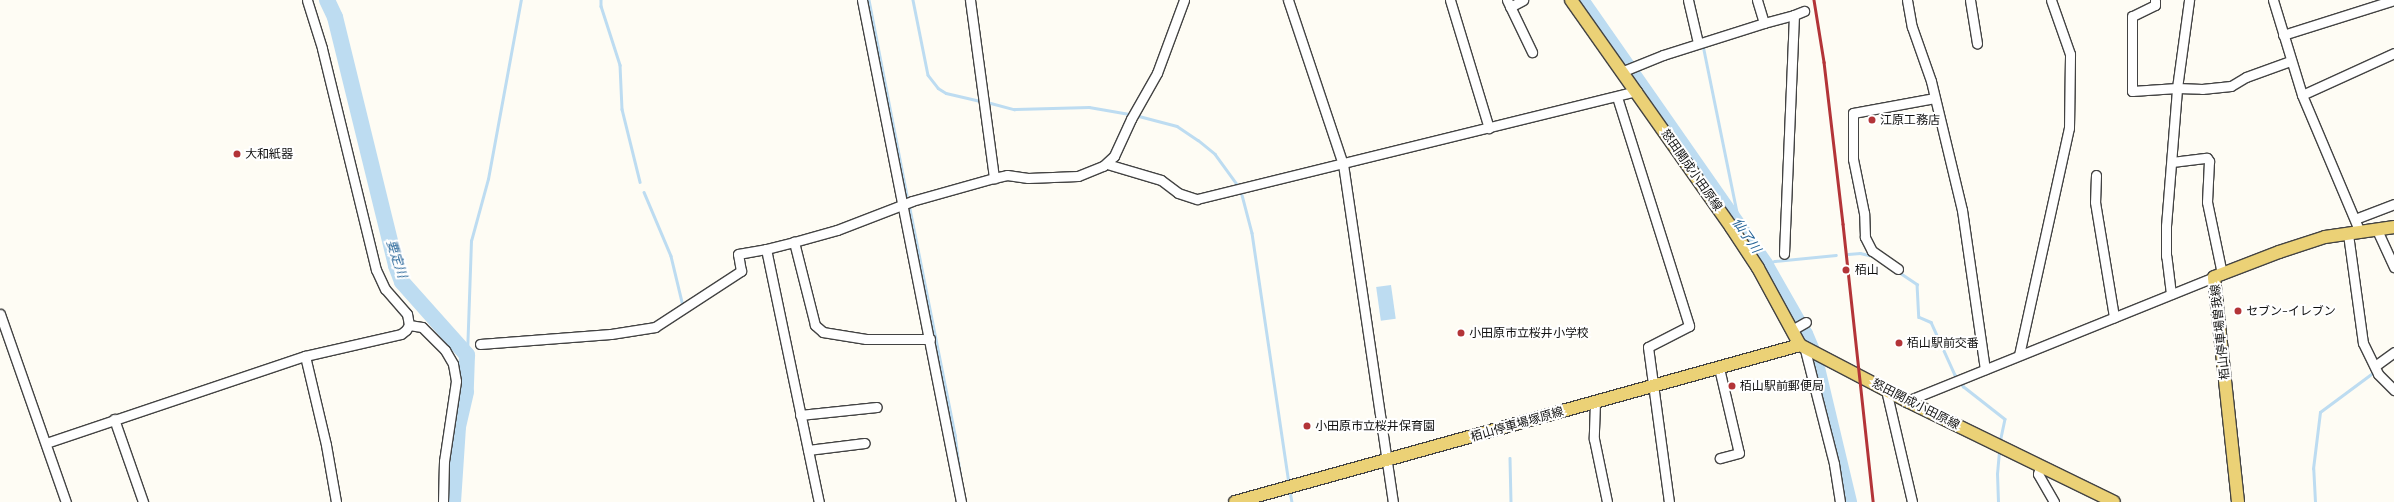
<!DOCTYPE html>
<meta charset="utf-8">
<style>
body{margin:0}
#map{position:relative;width:2394px;height:502px;overflow:hidden;background:#fefcf4;font-family:Lora,"Noto Sans JP",serif}
div>[style]{position:absolute}
.water>*{inset:0;background:#bddcf1;transform-origin:0 0}
.stream>*{height:2.5px;margin:-1.25px;padding:0 1.25px;transform-origin:1.25px;border-radius:1.25px;background:#bddcf1}
.river>*{height:16px;margin:-8px;padding:0 8px;transform-origin:8px;border-radius:8px;background:#bddcf1}
.roads{filter:drop-shadow(1px 0 #434343) drop-shadow(-1px 0 #434343) drop-shadow(0 1px #434343) drop-shadow(0 -1px #434343)}
.minor>*{height:9px;margin:-4.5px;padding:0 4.5px;transform-origin:4.5px;border-radius:4.5px;background:#fff}
.major>*{height:12px;margin:-6px;padding:0 6px;transform-origin:6px;border-radius:6px;background:#ebd176}
.rail>*{height:2.5px;margin:-1.25px;padding:0 1.25px;transform-origin:1.25px;border-radius:1.25px;background:#b33438}
.dots>*{width:11px;height:11px;translate:-50% -50%;box-sizing:border-box;border:2px solid #fff;border-radius:50%}
span{translate:-50% -50%;white-space:nowrap;text-align:center;line-height:1.15;-webkit-text-stroke:4px #fff;paint-order:stroke}
.poi-label{font-size:12px;color:#101010}
.left{translate:0 -50%;text-align:left}
.street-label{font-size:12px;color:#101010}
.water-label{font-size:13px;color:#246397;font-style:italic}
</style>
<div id="map">
<div class="water">
<i style="left:1391px;top:285px;width:34px;height:15px;rotate:82deg"></i>
</div>
<div class="stream">
<i style="left:601px;top:0;width:6px;rotate:90deg"></i>
<i style="left:601px;top:6px;width:62px;rotate:72.1deg"></i>
<i style="left:620px;top:65px;width:44px;rotate:87.4deg"></i>
<i style="left:622px;top:109px;width:75px;rotate:76.1deg"></i>
<i style="left:869px;top:0;width:204px;rotate:79deg"></i>
<i style="left:913px;top:0;width:76px;rotate:78.7deg"></i>
<i style="left:928px;top:75px;width:16px;rotate:52deg"></i>
<i style="left:938px;top:88px;width:9px;rotate:32deg"></i>
<i style="left:946px;top:93px;width:37px;rotate:13deg"></i>
<i style="left:1693px;top:0;width:15px;rotate:79deg"></i>
<i style="left:1703px;top:45px;width:170px;rotate:78.5deg"></i>
<i style="left:1737px;top:212px;width:6px;rotate:121deg"></i>
<i style="left:987px;top:102px;width:28px;rotate:15deg"></i>
<i style="left:1014px;top:109px;width:75px;rotate:-1.5deg"></i>
<i style="left:1089px;top:107px;width:42px;rotate:9.7deg"></i>
<i style="left:1135px;top:115px;width:43px;rotate:14.7deg"></i>
<i style="left:1177px;top:126px;width:25px;rotate:34deg"></i>
<i style="left:1198px;top:140px;width:22px;rotate:39deg"></i>
<i style="left:1215px;top:154px;width:41px;rotate:54deg"></i>
<i style="left:1241px;top:191px;width:43px;rotate:75.3deg"></i>
<i style="left:1252px;top:233px;width:254px;rotate:81.6deg"></i>
<i style="left:644px;top:192px;width:69px;rotate:67.1deg"></i>
<i style="left:671px;top:256px;width:51px;rotate:76.5deg"></i>
<i style="left:909px;top:204px;width:236px;rotate:78.7deg"></i>
<i style="left:955px;top:435px;width:45px;rotate:82.4deg"></i>
<i style="left:1848px;top:254px;width:12px;rotate:-5deg"></i>
<i style="left:1860px;top:253px;width:13px;rotate:13deg"></i>
<i style="left:1765px;top:264px;width:10px;rotate:-17deg"></i>
<i style="left:1775px;top:261px;width:61px;rotate:-5.6deg"></i>
<i style="left:1899px;top:272px;width:22px;rotate:34deg"></i>
<i style="left:1917px;top:284px;width:33px;rotate:87deg"></i>
<i style="left:1919px;top:317px;width:13px;rotate:23deg"></i>
<i style="left:1931px;top:322px;width:58px;rotate:65.6deg"></i>
<i style="left:1955px;top:375px;width:14px;rotate:54deg"></i>
<i style="left:1963px;top:386px;width:53px;rotate:38.2deg"></i>
<i style="left:2005px;top:419px;width:24px;rotate:102deg"></i>
<i style="left:467px;top:355px;width:114px;rotate:-88deg"></i>
<i style="left:471px;top:241px;width:64px;rotate:-74.7deg"></i>
<i style="left:488px;top:179px;width:182px;rotate:-79.6deg"></i>
<i style="left:1510px;top:458px;width:44px;rotate:88.7deg"></i>
<i style="left:1290px;top:491px;width:11px;rotate:80deg"></i>
<i style="left:1998px;top:502px;width:28px;rotate:-92deg"></i>
<i style="left:1997px;top:474px;width:25px;rotate:-85deg"></i>
<i style="left:2315px;top:502px;width:33px;rotate:-93deg"></i>
<i style="left:2313px;top:469px;width:57px;rotate:-83deg"></i>
<i style="left:2320px;top:412px;width:67px;rotate:-36.5deg"></i>
</div>
<div class="river">
<i style="left:327px;top:0;width:19px;rotate:65deg"></i>
<i style="left:335px;top:17px;width:256px;rotate:76.2deg"></i>
<i style="left:396px;top:266px;width:17px;rotate:69deg"></i>
<i style="left:402px;top:282px;width:98px;rotate:48.3deg"></i>
<i style="left:467px;top:355px;width:37px;rotate:92deg"></i>
<i style="left:466px;top:392px;width:36px;rotate:103deg"></i>
<i style="left:458px;top:427px;width:75px;rotate:93.8deg"></i>
<i style="left:1581px;top:0;width:322px;rotate:55.1deg"></i>
<i style="left:1765px;top:264px;width:81px;rotate:60.3deg"></i>
<i style="left:1805px;top:334px;width:23px;rotate:67deg"></i>
<i style="left:1814px;top:355px;width:151px;rotate:76.6deg"></i>
</div>
<div class="roads">
<div class="minor">
<i style="left:862px;top:0;width:512px;rotate:78.84deg"></i>
<i style="left:970px;top:0;width:180px;rotate:82.3deg"></i>
<i style="left:1288px;top:0;width:173px;rotate:71.5deg"></i>
<i style="left:1343px;top:164px;width:342px;rotate:81.6deg"></i>
<i style="left:1450px;top:0;width:134px;rotate:73.1deg"></i>
<i style="left:1507px;top:0;width:58px;rotate:64.3deg"></i>
<i style="left:1688px;top:0;width:44px;rotate:76.9deg"></i>
<i style="left:1907px;top:0;width:27px;rotate:80deg"></i>
<i style="left:1912px;top:27px;width:57px;rotate:70.6deg"></i>
<i style="left:1931px;top:81px;width:133px;rotate:76.5deg"></i>
<i style="left:1962px;top:210px;width:161px;rotate:81.8deg"></i>
<i style="left:1970px;top:0;width:44px;rotate:80.8deg"></i>
<i style="left:2155px;top:0;width:5px;rotate:90deg"></i>
<i style="left:2155px;top:5px;width:25px;rotate:154deg"></i>
<i style="left:2132px;top:16px;width:75px;rotate:90deg"></i>
<i style="left:2132px;top:91px;width:45px;rotate:-3.8deg"></i>
<i style="left:2177px;top:88px;width:25px;rotate:2deg"></i>
<i style="left:2202px;top:89px;width:29px;rotate:-6deg"></i>
<i style="left:2231px;top:86px;width:17px;rotate:-31deg"></i>
<i style="left:2246px;top:77px;width:47px;rotate:-20deg"></i>
<i style="left:2273px;top:0;width:99px;rotate:73deg"></i>
<i style="left:2302px;top:95px;width:149px;rotate:67.1deg"></i>
<i style="left:1510px;top:7px;width:15px;rotate:-28deg"></i>
<i style="left:1794px;top:15px;width:11px;rotate:-22deg"></i>
<i style="left:1764px;top:23px;width:31px;rotate:-15deg"></i>
<i style="left:1794px;top:15px;width:239px;rotate:92.4deg"></i>
<i style="left:2283px;top:35px;width:116px;rotate:-17.5deg"></i>
<i style="left:1621px;top:72px;width:45px;rotate:-22deg"></i>
<i style="left:1663px;top:55px;width:106px;rotate:-17.6deg"></i>
<i style="left:1764px;top:23px;width:24px;rotate:-107deg"></i>
<i style="left:2302px;top:95px;width:101px;rotate:-24.5deg"></i>
<i style="left:1617px;top:97px;width:240px;rotate:72.5deg"></i>
<i style="left:1689px;top:326px;width:46px;rotate:152.9deg"></i>
<i style="left:1648px;top:347px;width:156px;rotate:82.3deg"></i>
<i style="left:2172px;top:162px;width:35px;rotate:-7deg"></i>
<i style="left:2207px;top:158px;width:4px;rotate:56deg"></i>
<i style="left:2209px;top:161px;width:41px;rotate:92.8deg"></i>
<i style="left:2207px;top:202px;width:74px;rotate:78.2deg"></i>
<i style="left:1107px;top:164px;width:56px;rotate:16.5deg"></i>
<i style="left:1161px;top:180px;width:21px;rotate:37deg"></i>
<i style="left:1178px;top:193px;width:20px;rotate:18deg"></i>
<i style="left:1197px;top:199px;width:453px;rotate:-13.8deg"></i>
<i style="left:2096px;top:175px;width:27px;rotate:92deg"></i>
<i style="left:2095px;top:202px;width:117px;rotate:80.6deg"></i>
<i style="left:2355px;top:219px;width:42px;rotate:-21deg"></i>
<i style="left:2377px;top:230px;width:41px;rotate:65.3deg"></i>
<i style="left:2348px;top:234px;width:110px;rotate:82.2deg"></i>
<i style="left:2363px;top:343px;width:34px;rotate:64deg"></i>
<i style="left:2378px;top:374px;width:23px;rotate:45deg"></i>
<i style="left:794px;top:242px;width:29px;rotate:166deg"></i>
<i style="left:766px;top:249px;width:258px;rotate:78.2deg"></i>
<i style="left:1898px;top:269px;width:32px;rotate:-145deg"></i>
<i style="left:1872px;top:251px;width:16px;rotate:-117deg"></i>
<i style="left:1865px;top:237px;width:24px;rotate:-92deg"></i>
<i style="left:1864px;top:213px;width:55px;rotate:-101.5deg"></i>
<i style="left:1853px;top:159px;width:46px;rotate:-90deg"></i>
<i style="left:1853px;top:113px;width:83px;rotate:-10.4deg"></i>
<i style="left:2171px;top:294px;width:38px;rotate:-97deg"></i>
<i style="left:2166px;top:256px;width:30px;rotate:-90deg"></i>
<i style="left:2166px;top:226px;width:138px;rotate:-85.4deg"></i>
<i style="left:2177px;top:88px;width:89px;rotate:-82.2deg"></i>
<i style="left:0;top:314px;width:199px;rotate:70.7deg"></i>
<i style="left:409px;top:325px;width:13px;rotate:9deg"></i>
<i style="left:422px;top:327px;width:33px;rotate:45deg"></i>
<i style="left:445px;top:350px;width:16px;rotate:60deg"></i>
<i style="left:453px;top:364px;width:17px;rotate:80deg"></i>
<i style="left:456px;top:381px;width:81px;rotate:98.5deg"></i>
<i style="left:444px;top:461px;width:41px;rotate:91.4deg"></i>
<i style="left:1792px;top:330px;width:16px;rotate:-30deg"></i>
<i style="left:930px;top:339px;width:64px;rotate:180deg"></i>
<i style="left:866px;top:339px;width:44px;rotate:-170.8deg"></i>
<i style="left:823px;top:332px;width:11px;rotate:-139deg"></i>
<i style="left:815px;top:325px;width:86px;rotate:-104.2deg"></i>
<i style="left:794px;top:242px;width:45px;rotate:-15.6deg"></i>
<i style="left:837px;top:230px;width:80px;rotate:-21.1deg"></i>
<i style="left:912px;top:201px;width:85px;rotate:-15.7deg"></i>
<i style="left:994px;top:178px;width:13px;rotate:-13deg"></i>
<i style="left:1007px;top:175px;width:21px;rotate:8deg"></i>
<i style="left:1028px;top:178px;width:50px;rotate:-2.3deg"></i>
<i style="left:1078px;top:176px;width:27px;rotate:-22deg"></i>
<i style="left:1103px;top:166px;width:15px;rotate:-42deg"></i>
<i style="left:1114px;top:156px;width:41px;rotate:-65.3deg"></i>
<i style="left:1131px;top:119px;width:53px;rotate:-60.5deg"></i>
<i style="left:1157px;top:73px;width:78px;rotate:-69.7deg"></i>
<i style="left:480px;top:344px;width:131px;rotate:-4.4deg"></i>
<i style="left:611px;top:334px;width:45px;rotate:-9deg"></i>
<i style="left:655px;top:327px;width:103px;rotate:-33.1deg"></i>
<i style="left:741px;top:271px;width:17px;rotate:-100deg"></i>
<i style="left:738px;top:254px;width:28px;rotate:-10deg"></i>
<i style="left:1804px;top:346px;width:122px;rotate:75.7deg"></i>
<i style="left:1834px;top:464px;width:38px;rotate:81deg"></i>
<i style="left:2019px;top:355px;width:232px;rotate:-77.6deg"></i>
<i style="left:2069px;top:128px;width:74px;rotate:-89.2deg"></i>
<i style="left:2070px;top:54px;width:57px;rotate:-109.4deg"></i>
<i style="left:305px;top:356px;width:91px;rotate:76.7deg"></i>
<i style="left:326px;top:445px;width:58px;rotate:80deg"></i>
<i style="left:2375px;top:366px;width:24px;rotate:-36deg"></i>
<i style="left:1719px;top:368px;width:87px;rotate:76.8deg"></i>
<i style="left:1739px;top:453px;width:20px;rotate:165deg"></i>
<i style="left:1886px;top:390px;width:115px;rotate:76.9deg"></i>
<i style="left:1907px;top:401px;width:331px;rotate:-22deg"></i>
<i style="left:1595px;top:402px;width:37px;rotate:92deg"></i>
<i style="left:1594px;top:439px;width:64px;rotate:78.3deg"></i>
<i style="left:800px;top:415px;width:77px;rotate:-5.9deg"></i>
<i style="left:114px;top:419px;width:88px;rotate:70.7deg"></i>
<i style="left:46px;top:443px;width:273px;rotate:-18.6deg"></i>
<i style="left:305px;top:356px;width:98px;rotate:-12.9deg"></i>
<i style="left:401px;top:334px;width:6px;rotate:-39deg"></i>
<i style="left:406px;top:330px;width:6px;rotate:-59deg"></i>
<i style="left:409px;top:325px;width:11px;rotate:-100deg"></i>
<i style="left:407px;top:314px;width:33px;rotate:-131deg"></i>
<i style="left:385px;top:289px;width:21px;rotate:-115deg"></i>
<i style="left:376px;top:270px;width:228px;rotate:-103.7deg"></i>
<i style="left:322px;top:48px;width:50px;rotate:-107.4deg"></i>
<i style="left:808px;top:450px;width:57px;rotate:-7deg"></i>
<i style="left:2040px;top:467px;width:7px;rotate:106deg"></i>
<i style="left:2038px;top:474px;width:32px;rotate:60deg"></i>
</div>
<div class="major">
<i style="left:1571px;top:0;width:278px;rotate:54.8deg"></i>
<i style="left:1731px;top:227px;width:49px;rotate:56.6deg"></i>
<i style="left:1758px;top:268px;width:88px;rotate:61.4deg"></i>
<i style="left:1800px;top:345px;width:121px;rotate:27.6deg"></i>
<i style="left:1907px;top:401px;width:230px;rotate:26deg"></i>
<i style="left:1235px;top:502px;width:586px;rotate:-15.53deg"></i>
<i style="left:2238px;top:502px;width:226px;rotate:-96.1deg"></i>
<i style="left:2214px;top:277px;width:70px;rotate:-21deg"></i>
<i style="left:2279px;top:252px;width:48px;rotate:-18.1deg"></i>
<i style="left:2325px;top:237px;width:70px;rotate:-8.2deg"></i>
</div>
</div>
<div class="rail">
<i style="left:1814px;top:0;width:63px;rotate:80.8deg"></i>
<i style="left:1824px;top:62px;width:163px;rotate:83.3deg"></i>
<i style="left:1843px;top:224px;width:280px;rotate:83.8deg"></i>
</div>
<div class="dots">
<i style="left:1872px;top:120px;background:#b33438"></i>
<i style="left:237px;top:154px;background:#b33438"></i>
<i style="left:1846px;top:270px;background:#b33438"></i>
<i style="left:2238px;top:311px;background:#b33438"></i>
<i style="left:1461px;top:333px;background:#b33438"></i>
<i style="left:1899px;top:343px;background:#b33438"></i>
<i style="left:1732px;top:386px;background:#b33438"></i>
<i style="left:1307px;top:426px;background:#b33438"></i>
</div>
<div class="poi-label">
<span class="left" style="left:1880px;top:120px">江原工務店</span>
<span class="left" style="left:245px;top:154px">大和紙器</span>
<span class="left" style="left:1855px;top:270px">栢山</span>
<span class="left" style="left:2246px;top:311px">セブン-イレブン</span>
<span class="left" style="left:1469px;top:333px">小田原市立桜井小学校</span>
<span class="left" style="left:1907px;top:343px">栢山駅前交番</span>
<span class="left" style="left:1740px;top:386px">栢山駅前郵便局</span>
<span class="left" style="left:1315px;top:426px">小田原市立桜井保育園</span>
</div>
<div class="street-label">
<span style="left:1692px;top:170px;rotate:55deg">怒田開成小田原線</span>
<span style="left:2220px;top:332px;rotate:-96deg">栢山停車場曽我線</span>
<span style="left:1916px;top:404px;rotate:27deg">怒田開成小田原線</span>
<span style="left:1517px;top:424px;rotate:-16deg">栢山停車場塚原線</span>
</div>
<div class="water-label">
<span style="left:1746px;top:236px;rotate:55deg">仙了川</span>
<span style="left:396px;top:259px;rotate:72deg">要定川</span>
</div>
</div>
